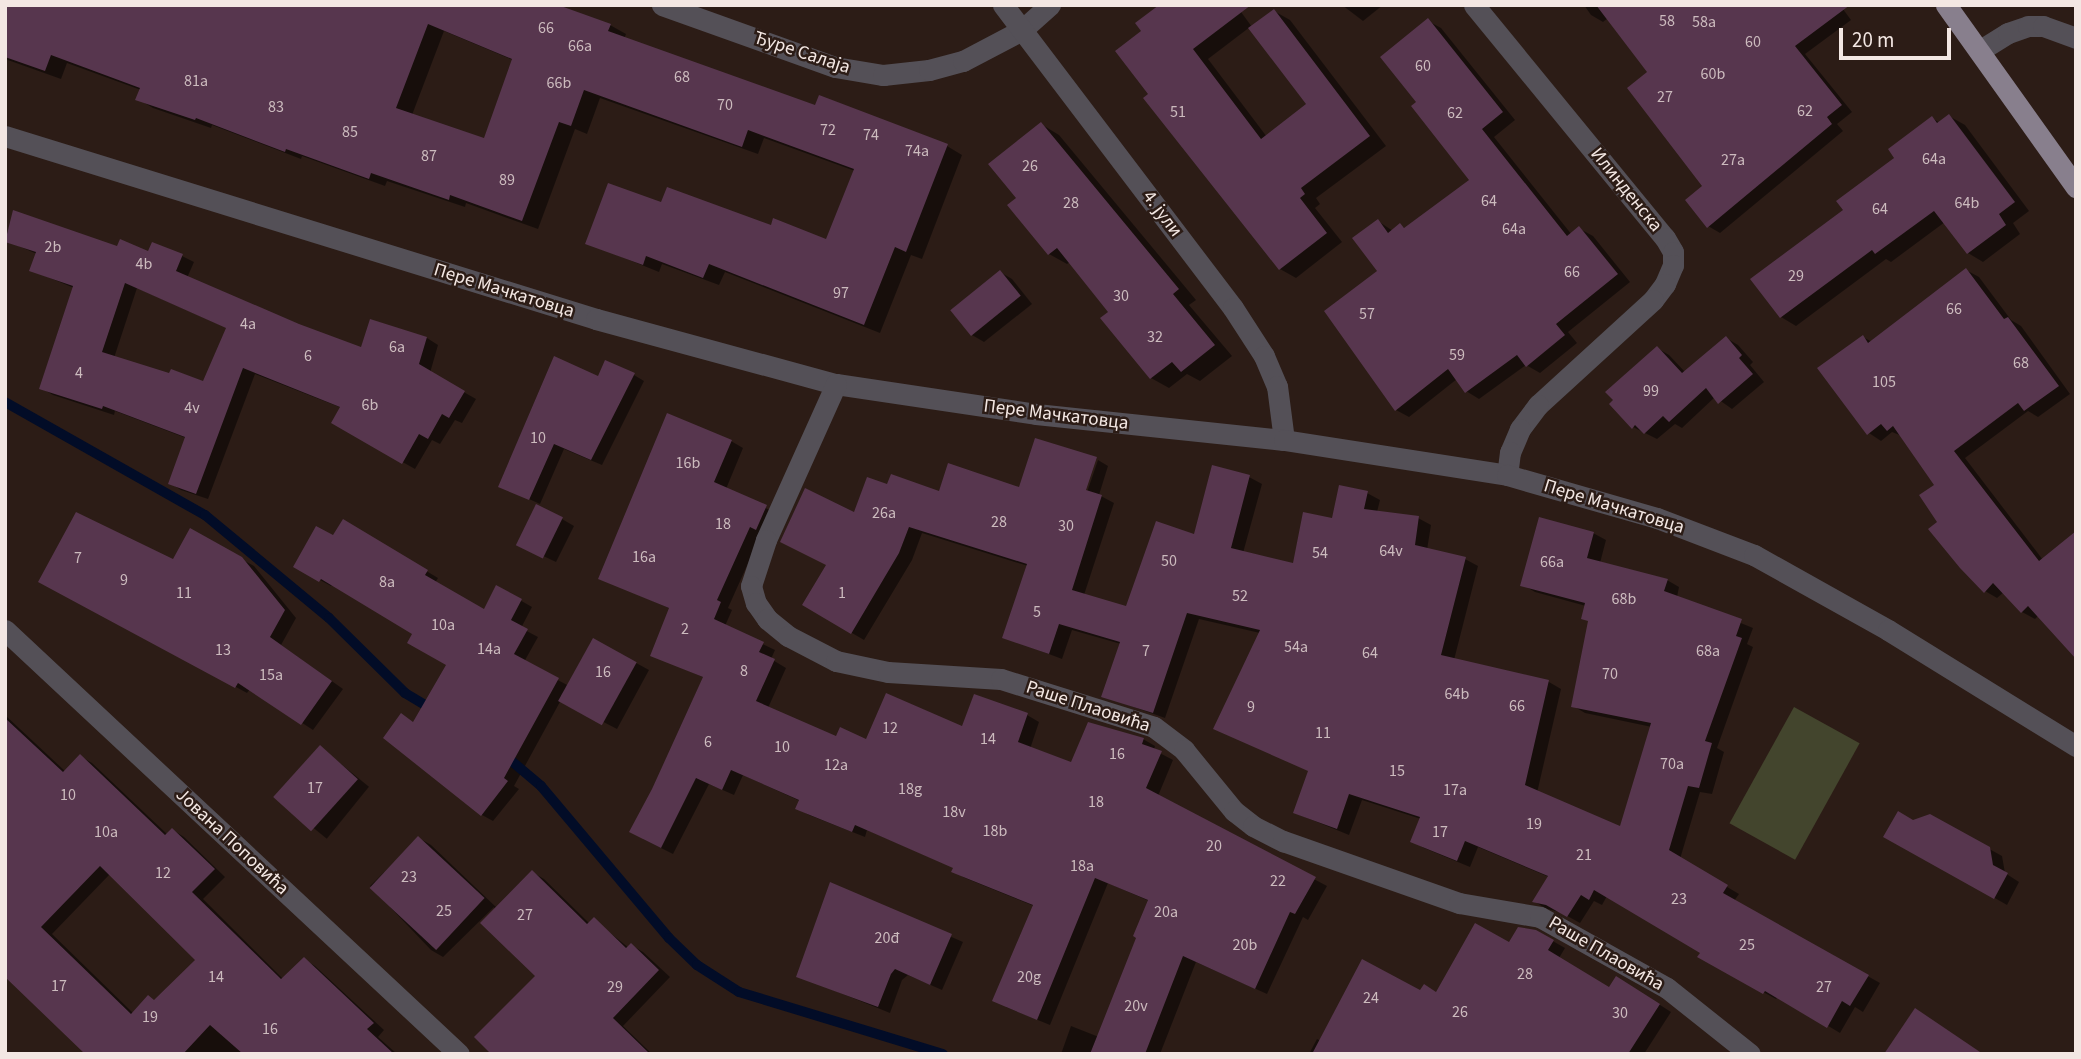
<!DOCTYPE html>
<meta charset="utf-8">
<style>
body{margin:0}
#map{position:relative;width:2081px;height:1059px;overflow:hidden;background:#2c1c16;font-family:"Source Sans 3",sans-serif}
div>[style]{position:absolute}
.green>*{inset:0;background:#43452d;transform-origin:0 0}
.shadow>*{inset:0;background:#0007;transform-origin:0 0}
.stream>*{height:10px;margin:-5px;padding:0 5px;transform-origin:5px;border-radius:5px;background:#020c27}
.building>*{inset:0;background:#57364e;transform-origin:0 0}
.minor>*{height:21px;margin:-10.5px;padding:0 10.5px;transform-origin:10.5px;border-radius:10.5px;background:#545057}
.major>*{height:21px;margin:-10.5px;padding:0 10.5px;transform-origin:10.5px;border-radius:10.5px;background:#887f8d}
span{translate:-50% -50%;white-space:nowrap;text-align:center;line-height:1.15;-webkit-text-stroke:5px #2c1c16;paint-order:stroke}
.number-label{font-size:16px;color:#ccbbbe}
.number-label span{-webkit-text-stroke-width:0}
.street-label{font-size:19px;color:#f3e7e3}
.frame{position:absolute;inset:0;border:7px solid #f3e7e3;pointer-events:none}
.scale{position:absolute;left:1839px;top:28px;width:112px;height:32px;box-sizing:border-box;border:4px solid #f3e7e3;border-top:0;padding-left:9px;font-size:21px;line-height:24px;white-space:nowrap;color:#f3e7e3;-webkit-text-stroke:5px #2c1c16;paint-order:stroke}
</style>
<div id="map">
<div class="green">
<i style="left:1794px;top:707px;width:75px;height:133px;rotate:29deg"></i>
</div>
<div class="shadow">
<i style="clip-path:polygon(evenodd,5px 5px,158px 5px,610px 25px,626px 34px,624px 39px,816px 107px,947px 146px,962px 155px,922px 259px,911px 255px,880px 333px,725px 272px,719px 285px,662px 264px,659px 272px,587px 243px,662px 205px,827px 242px,855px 171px,764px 138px,758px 154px,600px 98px,587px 134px,575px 129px,538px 229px,466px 203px,465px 207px,387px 181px,385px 186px,302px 156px,301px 159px,212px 125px,211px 128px,153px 108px,138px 99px,141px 90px,67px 63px,61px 79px,5px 59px,5px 5px,444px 31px,513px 60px,485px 140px,412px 115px,444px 31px)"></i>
<i style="clip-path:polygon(evenodd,1236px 5px,1252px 27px,1274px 11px,1290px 20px,1386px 146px,1316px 198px,1320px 204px,1315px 208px,1342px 242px,1296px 278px,1280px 269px,1118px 51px,1236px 5px,1250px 27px,1308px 105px,1267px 137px,1208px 59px,1250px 27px)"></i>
<i style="clip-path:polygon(1342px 5px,1383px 5px,1363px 21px)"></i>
<i style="clip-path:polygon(1584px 5px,1840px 5px,1851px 20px,1805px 54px,1852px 112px,1837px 124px,1843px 131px,1720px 233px,1708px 226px,1704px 187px,1650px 72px,1608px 18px,1603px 22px,1591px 15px)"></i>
<i style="clip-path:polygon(1428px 21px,1441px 28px,1515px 120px,1494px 137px,1572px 235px,1580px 229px,1593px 236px,1630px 282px,1568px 332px,1577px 343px,1540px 373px,1526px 365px,1479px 399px,1466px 391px,1457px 379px,1409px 417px,1396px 410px,1380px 272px,1378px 221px,1393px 231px,1400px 225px,1406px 229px,1472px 180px,1419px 102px)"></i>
<i style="clip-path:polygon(1949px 116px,1965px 125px,2029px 211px,2013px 223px,2020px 234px,1983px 262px,1968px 253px,1945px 222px,1891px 262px,1886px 259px,1796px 326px,1781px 317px,1845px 210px,1932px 118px,1940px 123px)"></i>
<i style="clip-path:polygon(1041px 124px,1059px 135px,1196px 300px,1189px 305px,1232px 356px,1200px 381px,1187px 374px,1169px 388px,1151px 378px,1111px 312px,1070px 262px,1067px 264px,1049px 254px,1018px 199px)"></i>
<i style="clip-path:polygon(evenodd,14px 212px,118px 248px,182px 256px,194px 262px,187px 278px,298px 326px,362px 349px,371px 321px,427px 338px,438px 345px,430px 373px,476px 399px,462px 423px,455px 420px,440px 444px,432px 440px,415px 469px,333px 423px,342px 408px,255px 374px,208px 499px,181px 490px,170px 483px,186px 438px,115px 411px,114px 415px,53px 395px,41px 388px,74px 288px,31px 270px,37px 254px,5px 240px,14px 212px,137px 288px,227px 328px,204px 384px,114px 358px,137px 288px)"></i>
<i style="clip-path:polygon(1966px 270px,1979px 277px,2011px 320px,2021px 326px,2070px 394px,2038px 417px,2028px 411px,1965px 458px,2043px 560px,2039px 615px,2035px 619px,2022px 612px,2004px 592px,1997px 598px,1985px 591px,1939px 522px,1936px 485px,1902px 436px,1892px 432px,1881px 441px,1869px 433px,1863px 337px,1872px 342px)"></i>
<i style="clip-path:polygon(1000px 272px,1012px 279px,1032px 304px,984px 342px,972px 335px)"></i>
<i style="clip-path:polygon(1726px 338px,1738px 345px,1753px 362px,1750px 365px,1764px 382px,1732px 409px,1715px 397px,1682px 428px,1675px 424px,1657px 439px,1633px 427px,1657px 348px,1669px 355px,1685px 372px)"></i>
<i style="clip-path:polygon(634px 375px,644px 381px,602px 465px,564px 449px,540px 504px,500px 486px,599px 379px)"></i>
<i style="clip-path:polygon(731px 441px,743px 448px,726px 489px,778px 514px,762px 532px,728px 608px,732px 610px,725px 626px,775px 650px,771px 659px,786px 668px,768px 708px,837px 739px,867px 741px,963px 728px,1027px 715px,1039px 722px,1030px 749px,1072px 764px,1143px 739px,1155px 746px,1154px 750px,1173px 760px,1158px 796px,1327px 886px,1308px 920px,1303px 917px,1267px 994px,1196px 962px,1160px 1054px,1061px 1054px,1071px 1026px,1099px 1037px,1138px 937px,1149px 901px,1108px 883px,1050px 1025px,1006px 1007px,1034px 906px,965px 878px,953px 871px,955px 868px,867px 830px,865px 837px,809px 815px,797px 808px,800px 801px,743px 775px,734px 795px,709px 784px,673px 854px,643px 839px,654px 790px,705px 678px,652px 655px,671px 609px,600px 578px)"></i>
<i style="clip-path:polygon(1098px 460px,1108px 466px,1099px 495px,1114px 503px,1084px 595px,1127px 608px,1249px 477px,1262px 484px,1243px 553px,1295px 565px,1333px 520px,1367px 493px,1380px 500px,1377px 512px,1418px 518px,1431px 525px,1427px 550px,1465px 559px,1478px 566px,1454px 660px,1549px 682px,1561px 689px,1537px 793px,1622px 829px,1652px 727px,1585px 713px,1573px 706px,1589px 622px,1586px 606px,1535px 592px,1523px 585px,1593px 533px,1606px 540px,1600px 563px,1667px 580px,1679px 587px,1677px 597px,1753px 628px,1747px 644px,1753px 647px,1717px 748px,1724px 752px,1712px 794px,1700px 792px,1680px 859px,1739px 894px,1734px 901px,1880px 983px,1863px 1012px,1855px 1007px,1840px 1033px,1778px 996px,1776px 999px,1699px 957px,1702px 952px,1607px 896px,1602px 905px,1594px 901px,1580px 923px,1560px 912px,1547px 909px,1535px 902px,1549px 877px,1478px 847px,1470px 867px,1424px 848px,1412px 841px,1421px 819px,1362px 800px,1349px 835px,1295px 813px,1310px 772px,1260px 633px,1199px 619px,1165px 718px,1103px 696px,1121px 644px,1072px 630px,1062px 659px,1004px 637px,1028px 566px,922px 533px,912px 560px,864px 640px,804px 605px,855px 515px,888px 487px,940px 493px,1020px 489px,1085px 498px)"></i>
<i style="clip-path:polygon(562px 519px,574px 526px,556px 562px,518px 544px)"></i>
<i style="clip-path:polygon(343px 521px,438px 578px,435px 583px,485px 611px,497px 587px,532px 607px,521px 628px,538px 637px,524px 662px,569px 686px,594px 640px,649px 670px,617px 729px,561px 700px,514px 786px,519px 789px,493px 821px,482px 815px,386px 737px,414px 723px,448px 665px,415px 633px,333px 584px,331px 586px,296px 567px,334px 538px)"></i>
<i style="clip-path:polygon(190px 531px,254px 566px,296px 618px,281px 645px,343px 689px,313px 730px,250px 689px,247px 693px,41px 581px,173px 561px)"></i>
<i style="clip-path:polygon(evenodd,5px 715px,66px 772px,80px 756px,92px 763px,168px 835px,173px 830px,184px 837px,225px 877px,203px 899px,283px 979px,304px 959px,315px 966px,384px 1030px,378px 1037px,397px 1054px,97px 1054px,5px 974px,5px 715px,110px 874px,197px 959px,156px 1001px,133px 1013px,52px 934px,110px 874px)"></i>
<i style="left:320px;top:747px;width:63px;height:67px;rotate:39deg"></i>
<i style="clip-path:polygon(1930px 816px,2002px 856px,2005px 873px,2019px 882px,2007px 905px,1886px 836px)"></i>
<i style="clip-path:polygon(419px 838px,431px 845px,497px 908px,532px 872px,544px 879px,590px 924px,594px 920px,629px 948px,631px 945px,643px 952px,670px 977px,623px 1026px,652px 1054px,494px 1054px,538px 976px,494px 907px,443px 957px,431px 950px,370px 886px)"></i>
<i style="clip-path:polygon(831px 884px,963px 942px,942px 990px,908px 975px,902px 980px,890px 1013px,798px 976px)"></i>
<i style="clip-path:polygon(1535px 931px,1565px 948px,1559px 958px,1610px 989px,1629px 985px,1671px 1012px,1644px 1054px,1309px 1054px,1317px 1039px,1321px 1041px,1421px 992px,1437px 994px)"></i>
</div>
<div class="stream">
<i style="left:5px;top:402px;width:230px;rotate:29.5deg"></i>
<i style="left:205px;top:515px;width:161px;rotate:39.7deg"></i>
<i style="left:329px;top:618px;width:107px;rotate:44.6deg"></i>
<i style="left:405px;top:693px;width:35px;rotate:31deg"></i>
<i style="left:502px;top:753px;width:51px;rotate:40.2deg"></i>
<i style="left:541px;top:786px;width:199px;rotate:49.9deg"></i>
<i style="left:669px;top:938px;width:39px;rotate:44deg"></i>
<i style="left:697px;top:965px;width:50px;rotate:32.7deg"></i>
<i style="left:739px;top:992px;width:213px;rotate:16.9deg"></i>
</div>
<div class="building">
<i style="clip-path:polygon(evenodd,5px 5px,558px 5px,611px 24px,608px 31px,815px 105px,819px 95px,948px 144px,906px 252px,895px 247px,864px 325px,709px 264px,703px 278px,646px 256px,643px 265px,585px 244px,608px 183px,661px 202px,667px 187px,771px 225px,773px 218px,826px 239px,854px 169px,748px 130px,742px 147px,584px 90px,571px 126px,559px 122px,522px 221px,450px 195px,449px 200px,371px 173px,369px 179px,286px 149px,285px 152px,196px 118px,195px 120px,135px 100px,140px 88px,51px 55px,45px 71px,5px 57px,5px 5px,428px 24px,512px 59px,484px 138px,396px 108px,428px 24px)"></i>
<i style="clip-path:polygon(1159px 5px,1251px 5px,1193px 49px,1261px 139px,1306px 104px,1248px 28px,1274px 9px,1370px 136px,1301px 188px,1305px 194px,1300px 198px,1327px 233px,1279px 270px,1143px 98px,1148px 94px,1115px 51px,1141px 31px,1135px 23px)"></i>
<i style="clip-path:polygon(1596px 5px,1850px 5px,1795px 46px,1842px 105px,1827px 117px,1832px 124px,1707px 228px,1685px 200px,1702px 186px,1627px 88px,1647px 72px)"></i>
<i style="clip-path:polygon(1428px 18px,1503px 112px,1482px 129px,1567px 236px,1579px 226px,1618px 274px,1556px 324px,1565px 335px,1526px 367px,1517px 355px,1465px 393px,1448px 369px,1395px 411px,1324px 311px,1377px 271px,1352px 238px,1378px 219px,1388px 233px,1400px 223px,1404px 228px,1469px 180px,1411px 106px,1416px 102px,1380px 57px)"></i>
<i style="clip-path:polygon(1949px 114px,2015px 202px,1999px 214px,2006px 225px,1967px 254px,1934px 211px,1875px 254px,1872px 250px,1780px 318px,1750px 279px,1843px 210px,1836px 201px,1894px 158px,1888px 149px,1932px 116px,1937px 123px)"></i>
<i style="clip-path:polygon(1041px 122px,1179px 289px,1173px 294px,1215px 345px,1181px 372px,1172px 362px,1150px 379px,1100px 318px,1108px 312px,1057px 248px,1048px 255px,1007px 205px,1016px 198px,988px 164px)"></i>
<i style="clip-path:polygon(evenodd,13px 210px,117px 246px,120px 239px,148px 251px,152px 242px,183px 254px,176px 271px,299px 324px,361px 347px,370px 319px,427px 337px,419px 364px,465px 391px,449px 418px,442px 414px,428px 439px,419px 434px,402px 464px,331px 423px,340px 407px,243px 368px,196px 494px,168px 484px,185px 437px,103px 406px,102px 409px,39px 389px,73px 286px,29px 271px,36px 252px,5px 242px,13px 210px,125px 283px,226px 328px,203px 381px,171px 369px,169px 373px,102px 352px,125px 283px)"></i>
<i style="clip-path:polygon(1966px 268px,2004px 319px,2008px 317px,2059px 386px,2024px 411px,2018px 403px,1954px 451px,2039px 561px,2076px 531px,2076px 659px,2028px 606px,2021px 613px,1993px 583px,1984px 593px,1960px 568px,1928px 529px,1937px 522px,1919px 495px,1934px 485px,1893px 426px,1887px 431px,1881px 424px,1867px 435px,1817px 368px,1863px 335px,1868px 343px)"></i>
<i style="left:1000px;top:270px;width:33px;height:64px;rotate:51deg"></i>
<i style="clip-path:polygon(1726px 336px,1742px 355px,1739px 358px,1753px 374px,1718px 404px,1706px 388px,1669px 422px,1663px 416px,1644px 434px,1635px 425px,1632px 429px,1609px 404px,1613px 400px,1605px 392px,1657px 346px,1682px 373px)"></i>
<i style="clip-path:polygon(554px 356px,598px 376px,605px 360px,635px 373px,591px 460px,554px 444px,529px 500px,498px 487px)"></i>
<i style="clip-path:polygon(667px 413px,732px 440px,714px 482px,767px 505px,756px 530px,750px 527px,717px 600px,721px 602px,714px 619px,764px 642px,759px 652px,775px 659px,756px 701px,836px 736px,840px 727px,866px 739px,886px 693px,962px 726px,974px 694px,1028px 713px,1018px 742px,1071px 762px,1088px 722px,1144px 738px,1142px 744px,1162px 751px,1146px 788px,1316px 877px,1295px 914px,1290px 912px,1255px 989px,1183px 956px,1145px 1054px,1090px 1054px,1136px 938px,1133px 936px,1148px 900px,1095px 878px,1037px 1020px,992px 1001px,1033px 905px,951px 872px,953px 868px,855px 825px,852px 832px,795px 809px,799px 800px,731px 770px,722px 790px,696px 778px,661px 848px,629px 832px,652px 789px,703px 677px,650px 656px,669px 608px,598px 579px)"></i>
<i style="clip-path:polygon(1035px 438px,1097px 457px,1086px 490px,1102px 495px,1072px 590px,1126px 606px,1156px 521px,1194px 534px,1212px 465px,1250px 475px,1231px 548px,1293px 563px,1303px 512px,1332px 518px,1339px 485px,1368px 491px,1364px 509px,1419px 516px,1415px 545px,1466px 557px,1441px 655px,1549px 680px,1525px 785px,1620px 826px,1651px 723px,1571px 707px,1588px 621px,1581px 619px,1585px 603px,1520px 586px,1539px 517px,1594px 532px,1587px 558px,1668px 579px,1664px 591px,1742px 619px,1736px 636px,1742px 638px,1705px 741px,1712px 743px,1699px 788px,1688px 786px,1669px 850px,1728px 885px,1723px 893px,1869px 975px,1850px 1006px,1842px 1001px,1827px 1028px,1765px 991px,1763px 994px,1697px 957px,1700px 953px,1594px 890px,1589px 900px,1581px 895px,1567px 917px,1546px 905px,1532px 902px,1548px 876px,1465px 841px,1457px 861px,1410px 842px,1420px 817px,1349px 794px,1337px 829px,1293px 813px,1308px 771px,1213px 729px,1260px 630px,1187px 613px,1153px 713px,1101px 697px,1120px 642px,1059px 624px,1049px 654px,1002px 638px,1027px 564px,909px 527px,899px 553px,851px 634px,802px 605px,826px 565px,780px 542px,805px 488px,854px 512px,867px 477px,887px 484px,891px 474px,939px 491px,948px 463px,1019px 487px)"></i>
<i style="left:536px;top:504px;width:30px;height:46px;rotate:26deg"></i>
<i style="clip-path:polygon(76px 512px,173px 559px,190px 528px,242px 557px,285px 610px,270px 637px,332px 681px,301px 725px,238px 683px,235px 688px,38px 582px)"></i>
<i style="clip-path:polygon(343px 519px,428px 570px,425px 575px,484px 609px,496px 585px,522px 599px,511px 620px,528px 629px,514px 654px,559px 678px,504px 778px,508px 781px,481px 816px,383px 738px,401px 713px,413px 722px,446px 665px,407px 643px,412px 634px,321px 579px,319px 582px,293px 567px,316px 526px,333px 535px)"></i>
<i style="left:593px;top:638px;width:50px;height:72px;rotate:29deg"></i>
<i style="clip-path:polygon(evenodd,5px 718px,63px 772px,80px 754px,165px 835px,172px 828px,215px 869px,192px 892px,281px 979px,304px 957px,374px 1023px,367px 1029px,394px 1054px,243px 1054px,210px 1025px,183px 1054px,85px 1054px,5px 977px,5px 718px,100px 866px,195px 960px,154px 1000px,148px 995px,131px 1014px,41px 927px,100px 866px)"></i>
<i style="left:320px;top:745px;width:51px;height:70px;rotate:42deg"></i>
<i style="clip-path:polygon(1898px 811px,1913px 820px,1930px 814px,1990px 847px,1993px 865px,2008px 873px,1994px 899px,1883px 837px)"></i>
<i style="left:418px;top:836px;width:91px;height:71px;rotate:43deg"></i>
<i style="clip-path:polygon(532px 870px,587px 924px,594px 917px,626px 948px,631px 943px,659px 970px,613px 1018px,650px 1054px,491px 1054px,474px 1037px,535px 976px,480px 923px)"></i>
<i style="clip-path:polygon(830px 882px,952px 934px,930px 985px,895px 969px,891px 974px,878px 1007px,796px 977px)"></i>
<i style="clip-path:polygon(1475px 923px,1509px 942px,1518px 927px,1536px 930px,1554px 940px,1548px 950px,1609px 987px,1616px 976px,1660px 1004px,1628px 1054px,1312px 1054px,1362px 959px,1420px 990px,1424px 984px,1436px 992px)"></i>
<i style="clip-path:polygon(1915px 1008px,1983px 1054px,1884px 1054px)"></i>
</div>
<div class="minor">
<i style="left:662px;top:5px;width:184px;rotate:19.7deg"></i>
<i style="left:835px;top:67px;width:49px;rotate:9.5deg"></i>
<i style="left:883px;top:75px;width:46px;rotate:-6.2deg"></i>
<i style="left:929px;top:70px;width:35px;rotate:-15deg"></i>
<i style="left:963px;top:61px;width:67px;rotate:-27.7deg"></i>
<i style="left:1022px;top:30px;width:38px;rotate:-42deg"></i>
<i style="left:1003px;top:5px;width:380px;rotate:52.8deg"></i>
<i style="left:1233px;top:308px;width:57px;rotate:57.1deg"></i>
<i style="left:1264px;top:356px;width:33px;rotate:67deg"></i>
<i style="left:1277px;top:386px;width:54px;rotate:82.6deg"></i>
<i style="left:1474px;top:5px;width:301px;rotate:50.7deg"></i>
<i style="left:1665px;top:238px;width:16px;rotate:60deg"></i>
<i style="left:1673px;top:252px;width:13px;rotate:90deg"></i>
<i style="left:1673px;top:265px;width:21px;rotate:113deg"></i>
<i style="left:1665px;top:284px;width:20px;rotate:127deg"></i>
<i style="left:1653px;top:300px;width:156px;rotate:137.6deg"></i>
<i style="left:1538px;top:405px;width:30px;rotate:127deg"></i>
<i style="left:1520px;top:429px;width:25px;rotate:113deg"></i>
<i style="left:1510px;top:452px;width:23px;rotate:97deg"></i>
<i style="left:1979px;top:51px;width:34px;rotate:-32deg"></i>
<i style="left:2008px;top:33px;width:21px;rotate:-19deg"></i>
<i style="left:2028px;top:26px;width:15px"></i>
<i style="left:2043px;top:26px;width:35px;rotate:20deg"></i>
<i style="left:5px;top:136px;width:619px;rotate:17.2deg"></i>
<i style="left:596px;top:319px;width:249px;rotate:15.2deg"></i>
<i style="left:836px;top:384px;width:202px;rotate:8.5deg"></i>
<i style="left:1036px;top:414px;width:249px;rotate:6deg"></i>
<i style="left:1284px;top:440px;width:226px;rotate:8.9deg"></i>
<i style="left:1507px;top:475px;width:156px;rotate:16deg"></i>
<i style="left:1657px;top:518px;width:104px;rotate:20.9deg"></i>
<i style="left:1754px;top:555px;width:154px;rotate:29.2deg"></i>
<i style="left:1888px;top:630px;width:221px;rotate:31.7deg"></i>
<i style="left:836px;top:384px;width:171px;rotate:114.2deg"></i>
<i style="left:766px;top:540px;width:48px;rotate:108.1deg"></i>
<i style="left:751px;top:586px;width:18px;rotate:74deg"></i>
<i style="left:756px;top:603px;width:19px;rotate:55deg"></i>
<i style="left:767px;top:619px;width:27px;rotate:39deg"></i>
<i style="left:788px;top:636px;width:54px;rotate:27.5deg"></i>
<i style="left:836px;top:661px;width:53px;rotate:11.9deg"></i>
<i style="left:888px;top:672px;width:113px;rotate:3.5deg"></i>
<i style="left:1001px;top:679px;width:160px;rotate:17.4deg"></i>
<i style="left:1154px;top:727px;width:38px;rotate:37deg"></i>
<i style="left:1184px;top:750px;width:79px;rotate:50.7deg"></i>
<i style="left:1234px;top:811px;width:24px;rotate:38deg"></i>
<i style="left:1253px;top:826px;width:34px;rotate:27deg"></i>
<i style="left:1283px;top:841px;width:187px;rotate:19.4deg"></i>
<i style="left:1459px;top:903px;width:82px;rotate:9.8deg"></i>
<i style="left:1540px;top:917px;width:145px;rotate:29.2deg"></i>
<i style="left:1667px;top:988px;width:106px;rotate:38.5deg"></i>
<i style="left:5px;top:630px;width:621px;rotate:43.04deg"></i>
</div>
<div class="major">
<i style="left:1946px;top:5px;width:224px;rotate:54.5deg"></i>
</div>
<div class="number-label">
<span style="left:1667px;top:21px">58</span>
<span style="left:1704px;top:22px">58a</span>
<span style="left:546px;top:28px">66</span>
<span style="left:1753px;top:42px">60</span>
<span style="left:580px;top:46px">66a</span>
<span style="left:1423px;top:66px">60</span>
<span style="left:1713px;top:74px">60b</span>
<span style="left:682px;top:77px">68</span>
<span style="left:196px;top:81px">81a</span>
<span style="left:559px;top:83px">66b</span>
<span style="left:1665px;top:97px">27</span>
<span style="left:725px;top:105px">70</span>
<span style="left:276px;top:107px">83</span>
<span style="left:1805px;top:111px">62</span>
<span style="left:1178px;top:112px">51</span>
<span style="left:1455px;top:113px">62</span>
<span style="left:828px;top:130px">72</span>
<span style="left:350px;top:132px">85</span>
<span style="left:871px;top:135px">74</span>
<span style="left:917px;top:151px">74a</span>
<span style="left:429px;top:156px">87</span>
<span style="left:1934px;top:159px">64a</span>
<span style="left:1733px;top:160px">27a</span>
<span style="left:1030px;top:166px">26</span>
<span style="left:507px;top:180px">89</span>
<span style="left:1489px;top:201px">64</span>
<span style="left:1071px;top:203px">28</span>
<span style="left:1967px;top:203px">64b</span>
<span style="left:1880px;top:209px">64</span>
<span style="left:1514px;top:229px">64a</span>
<span style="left:53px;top:247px">2b</span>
<span style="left:144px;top:264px">4b</span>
<span style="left:1572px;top:272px">66</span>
<span style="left:1796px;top:276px">29</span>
<span style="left:841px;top:293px">97</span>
<span style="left:1121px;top:296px">30</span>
<span style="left:1954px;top:309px">66</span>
<span style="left:1367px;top:314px">57</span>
<span style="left:248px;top:324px">4a</span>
<span style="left:1155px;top:337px">32</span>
<span style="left:397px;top:347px">6a</span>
<span style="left:1457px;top:355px">59</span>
<span style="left:308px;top:356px">6</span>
<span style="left:2021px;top:363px">68</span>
<span style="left:79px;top:373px">4</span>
<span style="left:1884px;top:382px">105</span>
<span style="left:1651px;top:391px">99</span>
<span style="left:370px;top:405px">6b</span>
<span style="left:192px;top:408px">4v</span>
<span style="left:538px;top:438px">10</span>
<span style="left:688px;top:463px">16b</span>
<span style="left:884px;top:513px">26a</span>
<span style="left:999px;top:522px">28</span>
<span style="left:723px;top:524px">18</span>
<span style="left:1066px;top:526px">30</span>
<span style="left:1391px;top:551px">64v</span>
<span style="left:1320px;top:553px">54</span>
<span style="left:644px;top:557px">16a</span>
<span style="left:78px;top:558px">7</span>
<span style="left:1169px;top:561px">50</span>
<span style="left:1552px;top:562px">66a</span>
<span style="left:124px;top:580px">9</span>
<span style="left:387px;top:582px">8a</span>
<span style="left:184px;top:593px">11</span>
<span style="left:842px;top:593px">1</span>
<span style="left:1240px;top:596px">52</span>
<span style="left:1624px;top:599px">68b</span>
<span style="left:1037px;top:612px">5</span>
<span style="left:443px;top:625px">10a</span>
<span style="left:685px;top:629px">2</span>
<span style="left:1296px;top:647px">54a</span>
<span style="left:489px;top:649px">14a</span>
<span style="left:223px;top:650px">13</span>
<span style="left:1146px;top:651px">7</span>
<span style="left:1708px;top:651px">68a</span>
<span style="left:1370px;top:653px">64</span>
<span style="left:744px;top:671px">8</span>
<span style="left:603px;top:672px">16</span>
<span style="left:1610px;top:674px">70</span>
<span style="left:271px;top:675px">15a</span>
<span style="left:1457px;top:694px">64b</span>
<span style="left:1517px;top:706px">66</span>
<span style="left:1251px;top:707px">9</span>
<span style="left:890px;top:728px">12</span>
<span style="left:1323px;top:733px">11</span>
<span style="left:988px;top:739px">14</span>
<span style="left:708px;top:742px">6</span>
<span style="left:782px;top:747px">10</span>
<span style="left:1117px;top:754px">16</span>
<span style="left:1672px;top:764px">70a</span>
<span style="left:836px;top:765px">12a</span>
<span style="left:1397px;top:771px">15</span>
<span style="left:315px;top:788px">17</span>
<span style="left:910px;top:789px">18g</span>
<span style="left:1455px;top:790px">17a</span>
<span style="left:68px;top:795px">10</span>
<span style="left:1096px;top:802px">18</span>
<span style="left:954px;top:812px">18v</span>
<span style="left:1534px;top:824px">19</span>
<span style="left:995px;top:831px">18b</span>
<span style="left:106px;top:832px">10a</span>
<span style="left:1440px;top:832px">17</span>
<span style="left:1214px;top:846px">20</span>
<span style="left:1584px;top:855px">21</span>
<span style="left:1082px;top:866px">18a</span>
<span style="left:163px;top:873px">12</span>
<span style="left:409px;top:877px">23</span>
<span style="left:1278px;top:881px">22</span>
<span style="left:1679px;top:899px">23</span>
<span style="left:444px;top:911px">25</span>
<span style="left:1166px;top:912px">20a</span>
<span style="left:525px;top:915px">27</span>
<span style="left:887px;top:938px">20đ</span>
<span style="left:1245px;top:945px">20b</span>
<span style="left:1747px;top:945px">25</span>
<span style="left:1525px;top:974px">28</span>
<span style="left:216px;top:977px">14</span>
<span style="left:1029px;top:977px">20g</span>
<span style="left:59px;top:986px">17</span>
<span style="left:615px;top:987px">29</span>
<span style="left:1824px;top:987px">27</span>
<span style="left:1371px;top:998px">24</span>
<span style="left:1136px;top:1006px">20v</span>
<span style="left:1460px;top:1012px">26</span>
<span style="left:1620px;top:1013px">30</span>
<span style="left:150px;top:1017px">19</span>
<span style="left:270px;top:1029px">16</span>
</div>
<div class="street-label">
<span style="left:802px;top:53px;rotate:18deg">Ђуре Салаја</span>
<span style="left:1626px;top:190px;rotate:51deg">Илинденска</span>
<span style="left:1162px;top:214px;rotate:53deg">4. јули</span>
<span style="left:504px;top:291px;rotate:17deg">Пере Мачкатовца</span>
<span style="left:1056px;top:415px;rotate:7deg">Пере Мачкатовца</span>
<span style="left:1614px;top:507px;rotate:17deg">Пере Мачкатовца</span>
<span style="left:1088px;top:707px;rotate:18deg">Раше Плаовића</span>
<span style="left:232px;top:842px;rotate:43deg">Јована Поповића</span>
<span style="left:1606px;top:954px;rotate:30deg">Раше Плаовића</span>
</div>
<div class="frame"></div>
<div class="scale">20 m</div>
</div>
